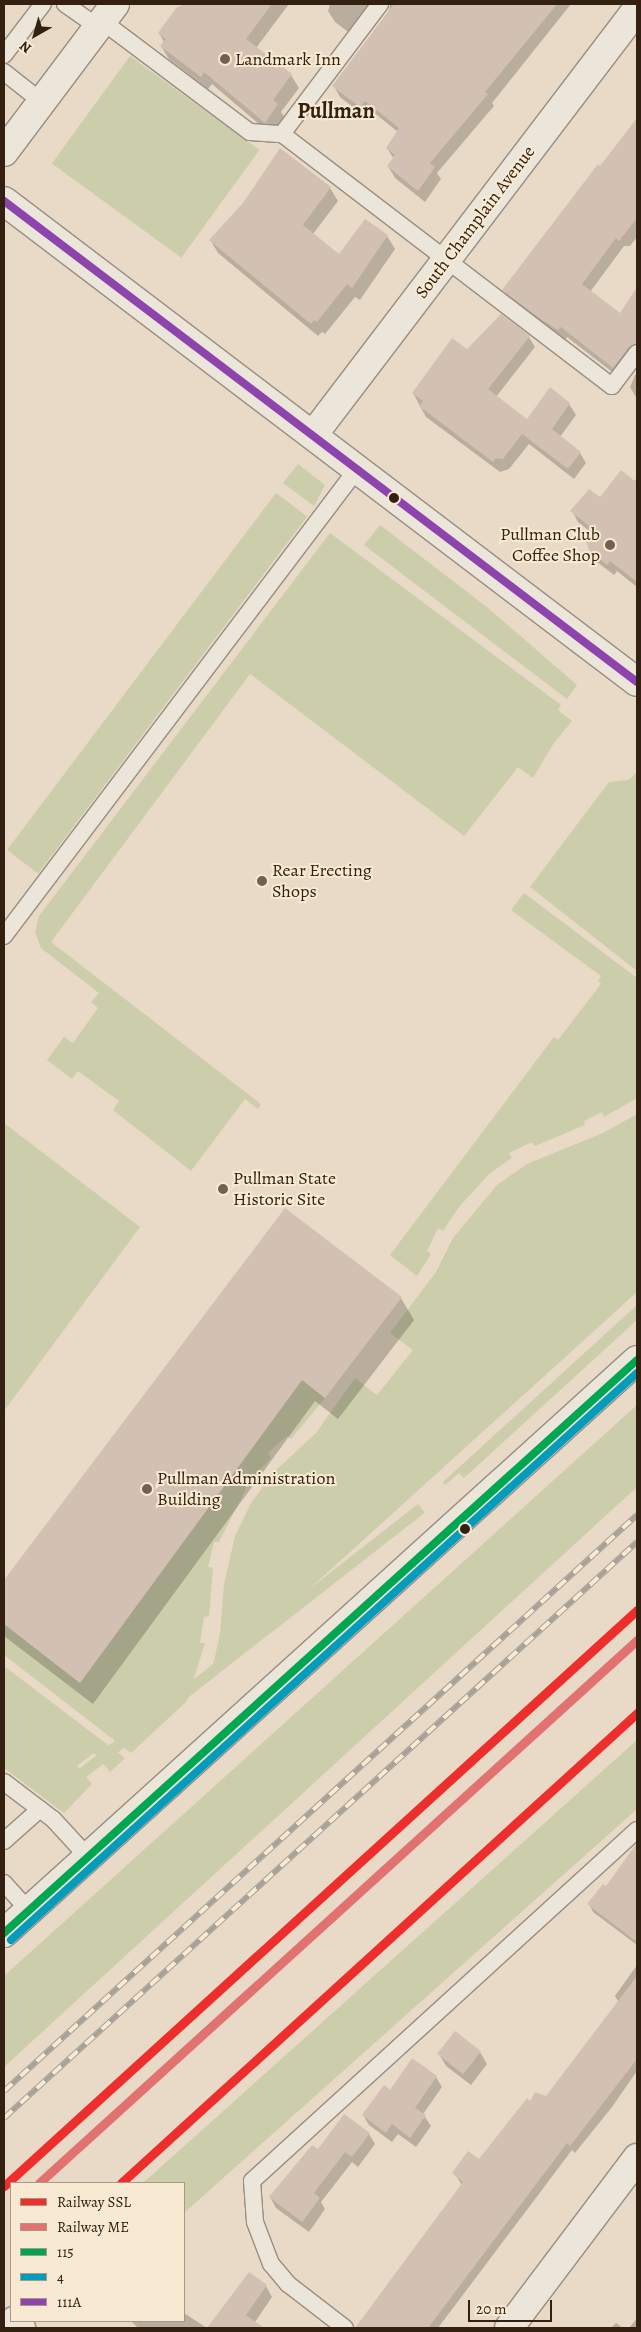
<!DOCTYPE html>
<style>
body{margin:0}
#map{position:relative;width:641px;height:2332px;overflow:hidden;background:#e8dac6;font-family:Alegreya,serif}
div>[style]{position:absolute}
.green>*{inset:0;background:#cccdaa;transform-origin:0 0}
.shadow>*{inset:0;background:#0003}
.building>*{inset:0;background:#d2c1b3;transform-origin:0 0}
.roads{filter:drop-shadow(1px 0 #988e81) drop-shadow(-1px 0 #988e81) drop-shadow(0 1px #988e81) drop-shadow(0 -1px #988e81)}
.lane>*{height:16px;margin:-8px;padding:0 8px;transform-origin:8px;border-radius:8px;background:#ebe5da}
.street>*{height:28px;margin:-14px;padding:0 14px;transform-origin:14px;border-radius:14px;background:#ebe5da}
.secondary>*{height:28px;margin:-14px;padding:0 14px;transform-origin:14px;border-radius:14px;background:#ebe5da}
.rail>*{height:5.5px;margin-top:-2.75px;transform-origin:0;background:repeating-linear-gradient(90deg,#f8ead2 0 11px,#a8a198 0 22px);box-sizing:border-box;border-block:1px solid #a8a198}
.bus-1>*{height:8px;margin:-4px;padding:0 4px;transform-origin:4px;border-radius:4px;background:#00a651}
.bus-2>*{height:8px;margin:-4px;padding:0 4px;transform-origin:4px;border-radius:4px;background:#059bbb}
.bus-3>*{height:8px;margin:-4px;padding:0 4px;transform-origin:4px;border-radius:4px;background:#8e44ad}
.rail-1>*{height:9px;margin:-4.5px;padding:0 4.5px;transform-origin:4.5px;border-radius:4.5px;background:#ee2e2d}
.rail-2>*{height:9px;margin:-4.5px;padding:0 4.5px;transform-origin:4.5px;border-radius:4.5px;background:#e27270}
.dots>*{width:14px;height:14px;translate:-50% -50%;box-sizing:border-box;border:2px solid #f8ead2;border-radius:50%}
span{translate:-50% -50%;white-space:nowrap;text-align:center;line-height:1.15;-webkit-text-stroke:4px #f8ead2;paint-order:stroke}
.poi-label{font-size:18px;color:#332010}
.left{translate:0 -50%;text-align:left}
.right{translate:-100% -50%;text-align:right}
.street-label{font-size:18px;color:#332010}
.district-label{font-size:22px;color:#332010;font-weight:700}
.frame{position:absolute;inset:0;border:5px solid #332010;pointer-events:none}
.legend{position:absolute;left:10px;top:2182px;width:175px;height:140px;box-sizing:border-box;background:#f8ead2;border:1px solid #a99984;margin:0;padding:6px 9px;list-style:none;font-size:15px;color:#332010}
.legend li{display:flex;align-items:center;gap:10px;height:25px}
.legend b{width:25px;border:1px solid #a99984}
.north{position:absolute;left:10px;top:10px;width:50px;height:50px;-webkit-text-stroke:4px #f8ead2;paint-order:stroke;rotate:218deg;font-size:14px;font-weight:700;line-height:20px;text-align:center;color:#332010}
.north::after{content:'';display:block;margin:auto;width:18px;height:22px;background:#332010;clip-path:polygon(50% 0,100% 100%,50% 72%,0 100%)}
.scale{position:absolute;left:468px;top:2300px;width:84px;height:22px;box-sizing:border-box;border:2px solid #332010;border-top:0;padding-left:6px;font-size:15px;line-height:18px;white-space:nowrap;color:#332010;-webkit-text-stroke:4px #f8ead2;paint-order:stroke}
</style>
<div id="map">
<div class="green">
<i style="left:130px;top:56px;width:160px;height:133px;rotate:36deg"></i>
<i style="clip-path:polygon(298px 464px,325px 485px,314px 506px,283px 483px)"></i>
<i style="left:276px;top:493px;width:39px;height:447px;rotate:37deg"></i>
<i style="clip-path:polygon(380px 525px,488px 608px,577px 685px,567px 699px,364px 545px)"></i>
<i style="clip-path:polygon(330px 533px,561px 705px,558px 710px,572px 721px,554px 743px,533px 778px,518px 767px,464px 836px,250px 674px,51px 942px,261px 1104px,258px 1109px,245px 1099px,191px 1171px,113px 1110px,119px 1101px,78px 1071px,72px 1079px,47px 1060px,64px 1037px,73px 1043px,98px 1008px,91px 1002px,99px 993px,41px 948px,35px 932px,39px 916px)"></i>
<i style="clip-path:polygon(637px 772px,637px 971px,530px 887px,609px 782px,629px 780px)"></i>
<i style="clip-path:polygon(524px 893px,637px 978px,637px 1098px,604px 1117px,602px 1112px,584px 1121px,585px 1125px,535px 1146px,532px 1142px,509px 1153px,512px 1158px,490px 1173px,459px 1207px,443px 1231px,438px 1228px,427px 1251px,431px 1254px,417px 1276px,390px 1255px,554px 1037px,558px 1040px,601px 984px,598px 981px,601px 976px,511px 910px)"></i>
<i style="clip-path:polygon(637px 1114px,637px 1292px,210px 1679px,220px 1634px,224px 1584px,235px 1536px,251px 1503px,275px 1471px,316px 1433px,355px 1378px,377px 1395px,413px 1350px,390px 1333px,436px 1272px,453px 1238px,497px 1185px,527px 1164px,603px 1133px)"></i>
<i style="clip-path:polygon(4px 1123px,140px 1227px,4px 1411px)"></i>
<i style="clip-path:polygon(637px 1305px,637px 1320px,464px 1478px,459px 1473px,445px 1485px,443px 1482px)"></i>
<i style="clip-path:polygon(302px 1380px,325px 1398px,291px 1439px,287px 1436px,268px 1453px,271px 1458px,251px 1479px,219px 1542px,214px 1542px,208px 1567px,213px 1568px,209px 1616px,204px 1617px,200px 1643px,205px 1643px,187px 1701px,131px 1753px,4px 1655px,4px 1624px,80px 1683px)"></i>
<i style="clip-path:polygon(637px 1405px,637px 1487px,4px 2067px,4px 1976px)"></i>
<i style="left:418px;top:1504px;width:11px;height:466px;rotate:52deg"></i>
<i style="clip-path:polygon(4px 1666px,125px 1758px,110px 1772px,94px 1753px,77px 1766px,92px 1784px,64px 1813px,4px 1768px)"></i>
<i style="clip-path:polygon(637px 1740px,637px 1809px,184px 2213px,184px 2183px,143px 2183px)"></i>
</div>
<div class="shadow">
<i style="clip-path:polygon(194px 4px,289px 4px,256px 48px,291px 75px,299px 88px,281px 112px,285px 118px,272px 135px,212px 84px,208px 89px,169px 59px,161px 46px,164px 42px,159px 33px)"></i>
<i style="clip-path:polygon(330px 4px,429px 4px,450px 20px,462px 4px,571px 4px,492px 103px,494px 106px,437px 173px,441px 179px,425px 202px,395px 178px,388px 166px,394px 159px,387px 148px,398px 132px,372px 111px,367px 118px,340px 97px,334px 86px,389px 11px,390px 5px,382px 6px,356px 38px,335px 22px,328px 11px)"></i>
<i style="clip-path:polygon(637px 120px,637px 237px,630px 246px,624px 246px,590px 292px,620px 315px,634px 294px,637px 296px,637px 357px,620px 378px,567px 337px,565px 340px,510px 301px,504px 290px)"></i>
<i style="clip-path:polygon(280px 150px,330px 188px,338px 201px,313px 234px,339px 256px,387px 236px,395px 249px,360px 300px,355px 297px,325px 334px,322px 332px,318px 336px,218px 253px,211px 241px,244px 203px)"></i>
<i style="clip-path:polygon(529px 337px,535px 347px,496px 397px,527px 421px,550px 389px,569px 404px,576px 415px,560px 437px,580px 453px,586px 463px,574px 479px,529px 444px,509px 469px,500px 472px,426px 417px,413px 393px,467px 351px)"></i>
<i style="clip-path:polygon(637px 371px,637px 399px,630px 387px)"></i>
<i style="clip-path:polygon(637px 478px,637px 587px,617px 571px,614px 575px,597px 562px,590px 550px,592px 533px,578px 522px,572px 511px,634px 482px)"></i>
<i style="clip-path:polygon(285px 1209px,401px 1298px,414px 1320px,338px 1419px,315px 1401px,93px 1704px,4px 1636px,4px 1582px)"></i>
<i style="clip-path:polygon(626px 1860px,637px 1867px,637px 1945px,593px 1912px,589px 1904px,607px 1888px)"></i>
<i style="clip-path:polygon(637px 1965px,637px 2071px,612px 2107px,575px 2153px,572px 2150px,438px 2328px,366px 2328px,361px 2321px,462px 2185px,454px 2173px,479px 2161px,530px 2103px,546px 2097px,619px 2003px,615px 1996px)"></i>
<i style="clip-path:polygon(480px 2052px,487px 2064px,471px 2085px,446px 2066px,439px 2054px)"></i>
<i style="clip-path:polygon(436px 2077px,442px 2087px,423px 2114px,431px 2126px,416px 2147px,398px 2134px,392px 2142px,369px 2125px,363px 2115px,390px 2092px)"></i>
<i style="clip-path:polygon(369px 2134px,375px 2144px,358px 2167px,352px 2162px,321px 2202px,325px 2209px,309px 2232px,276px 2208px,270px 2197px,319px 2151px)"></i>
<i style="clip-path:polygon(249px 2274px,266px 2286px,272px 2297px,255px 2322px,263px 2328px,209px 2328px)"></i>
<i style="clip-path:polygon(184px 2313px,207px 2328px,138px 2328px,131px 2321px,184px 2321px)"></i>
<i style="clip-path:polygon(637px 2318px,637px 2328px,629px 2328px)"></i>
<i style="clip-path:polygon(616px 2323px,623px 2328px,611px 2328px)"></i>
</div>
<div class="building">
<i style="clip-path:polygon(184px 4px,272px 4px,246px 39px,292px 74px,273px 100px,278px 104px,265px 123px,204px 72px,201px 77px,160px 46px,166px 39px,158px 33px,176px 8px)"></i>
<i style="clip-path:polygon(394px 4px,557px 4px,485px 92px,488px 94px,430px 163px,435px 167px,418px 191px,387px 166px,395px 155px,386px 148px,399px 128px,365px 101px,360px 107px,332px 86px)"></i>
<i style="clip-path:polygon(637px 118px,637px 218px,619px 241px,616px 238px,582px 284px,620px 313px,637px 287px,637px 343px,629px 347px,613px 368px,561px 327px,558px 330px,542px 320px,502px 290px,598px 164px,600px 166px)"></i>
<i style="clip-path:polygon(280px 148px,331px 187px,303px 225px,339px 254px,365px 219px,388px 235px,352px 288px,347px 284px,317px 322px,314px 320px,311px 324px,209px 240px,243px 203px)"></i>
<i style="clip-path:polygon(501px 314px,530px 336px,488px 389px,527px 419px,550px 387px,570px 403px,552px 429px,581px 452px,568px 469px,522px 434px,503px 459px,496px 458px,493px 462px,419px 406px,423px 401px,412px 393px,452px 338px,467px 349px)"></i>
<i style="clip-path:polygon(621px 470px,637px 483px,637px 582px,610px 561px,607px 565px,589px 550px,585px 539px,593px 529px,570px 511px,589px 489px,600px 497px)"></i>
<i style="clip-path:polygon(285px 1208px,402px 1297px,325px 1398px,302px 1380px,80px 1683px,4px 1624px,4px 1580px)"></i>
<i style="clip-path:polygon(637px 1843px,637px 1942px,587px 1904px,603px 1884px,606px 1886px)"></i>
<i style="clip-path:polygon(637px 1976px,637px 2059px,570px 2146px,567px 2143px,428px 2328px,355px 2328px,463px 2182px,452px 2173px,468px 2151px,479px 2159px,527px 2098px,530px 2101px,535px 2092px,546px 2096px)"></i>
<i style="left:455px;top:2031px;width:33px;height:29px;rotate:38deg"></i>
<i style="clip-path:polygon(412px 2058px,437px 2076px,415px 2108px,426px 2115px,410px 2138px,392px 2124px,386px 2133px,362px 2115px,384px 2085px,390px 2090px)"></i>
<i style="clip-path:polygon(344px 2114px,370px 2133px,352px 2157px,345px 2152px,314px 2193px,320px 2198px,302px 2222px,269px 2197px,312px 2145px,318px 2149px)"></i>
<i style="clip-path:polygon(249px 2272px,267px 2285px,246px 2315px,264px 2328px,207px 2328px)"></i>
</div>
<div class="roads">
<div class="lane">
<i style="left:65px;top:4px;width:40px;rotate:34.9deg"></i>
<i style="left:102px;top:21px;width:185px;rotate:36.9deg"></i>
<i style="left:250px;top:132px;width:32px;rotate:4deg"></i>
<i style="left:282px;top:134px;width:415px;rotate:37.4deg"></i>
<i style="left:612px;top:386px;width:41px;rotate:-52.9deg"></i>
<i style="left:4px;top:55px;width:64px;rotate:-52.6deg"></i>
<i style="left:4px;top:72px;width:48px;rotate:38.3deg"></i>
<i style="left:282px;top:134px;width:163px;rotate:-53deg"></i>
<i style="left:4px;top:936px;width:585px;rotate:-52.91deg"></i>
<i style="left:4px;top:1782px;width:61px;rotate:37.1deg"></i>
<i style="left:53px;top:1819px;width:52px;rotate:47.4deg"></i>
<i style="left:4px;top:1841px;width:48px;rotate:-41.6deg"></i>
<i style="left:4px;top:1883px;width:38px;rotate:48deg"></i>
<i style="left:345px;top:2328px;width:72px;rotate:-142.3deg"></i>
<i style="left:288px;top:2284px;width:26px;rotate:-130deg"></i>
<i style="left:271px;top:2264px;width:45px;rotate:-110.9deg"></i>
<i style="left:255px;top:2222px;width:41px;rotate:-94.2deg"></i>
<i style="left:252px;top:2181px;width:521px;rotate:-42.36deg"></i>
</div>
<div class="street">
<i style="left:4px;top:152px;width:185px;rotate:-53.1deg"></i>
<i style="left:313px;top:435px;width:535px;rotate:-52.74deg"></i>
<i style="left:14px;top:2321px;width:10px;rotate:45deg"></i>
<i style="left:509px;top:2328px;width:213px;rotate:-53deg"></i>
</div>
<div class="secondary">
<i style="left:4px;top:201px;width:795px;rotate:37.23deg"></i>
<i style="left:4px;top:1933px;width:854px;rotate:-42.15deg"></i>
</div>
</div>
<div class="rail">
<i style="left:4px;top:2091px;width:856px;rotate:-42.3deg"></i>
<i style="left:4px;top:2118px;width:856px;rotate:-42.3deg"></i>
</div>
<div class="bus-1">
<i style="left:4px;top:1933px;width:854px;rotate:-42.15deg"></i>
</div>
<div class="bus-2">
<i style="left:11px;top:1940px;width:845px;rotate:-42.17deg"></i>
</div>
<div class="bus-3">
<i style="left:4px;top:201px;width:795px;rotate:37.23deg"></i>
</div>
<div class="rail-1">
<i style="left:121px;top:2183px;width:698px;rotate:-42.33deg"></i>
<i style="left:4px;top:2186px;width:856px;rotate:-42.3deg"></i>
</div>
<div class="rail-2">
<i style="left:39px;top:2183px;width:808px;rotate:-42.24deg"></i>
</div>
<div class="dots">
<i style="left:225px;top:59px;background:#726150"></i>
<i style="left:394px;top:498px;background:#332010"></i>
<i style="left:610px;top:545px;background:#726150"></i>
<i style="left:262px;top:881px;background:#726150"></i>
<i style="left:223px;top:1189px;background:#726150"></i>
<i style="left:147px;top:1489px;background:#726150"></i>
<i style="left:465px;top:1529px;background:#332010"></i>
</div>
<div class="poi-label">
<span class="left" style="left:235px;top:59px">Landmark Inn</span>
<span class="right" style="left:600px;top:545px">Pullman Club<br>Coffee Shop</span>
<span class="left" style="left:272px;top:881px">Rear Erecting<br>Shops</span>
<span class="left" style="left:233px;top:1189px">Pullman State<br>Historic Site</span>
<span class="left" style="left:157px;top:1489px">Pullman Administration<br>Building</span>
</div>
<div class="street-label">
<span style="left:475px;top:222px;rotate:-53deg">South Champlain Avenue</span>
</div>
<div class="district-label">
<span style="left:336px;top:112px">Pullman</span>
</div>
<div class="frame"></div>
<ul class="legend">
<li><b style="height:6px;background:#ee2e2d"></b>Railway SSL</li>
<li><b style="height:6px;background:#e27270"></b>Railway ME</li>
<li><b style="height:6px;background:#00a651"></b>115</li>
<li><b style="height:6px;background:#059bbb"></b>4</li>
<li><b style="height:6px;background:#8e44ad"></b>111A</li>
</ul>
<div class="north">N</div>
<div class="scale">20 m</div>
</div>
